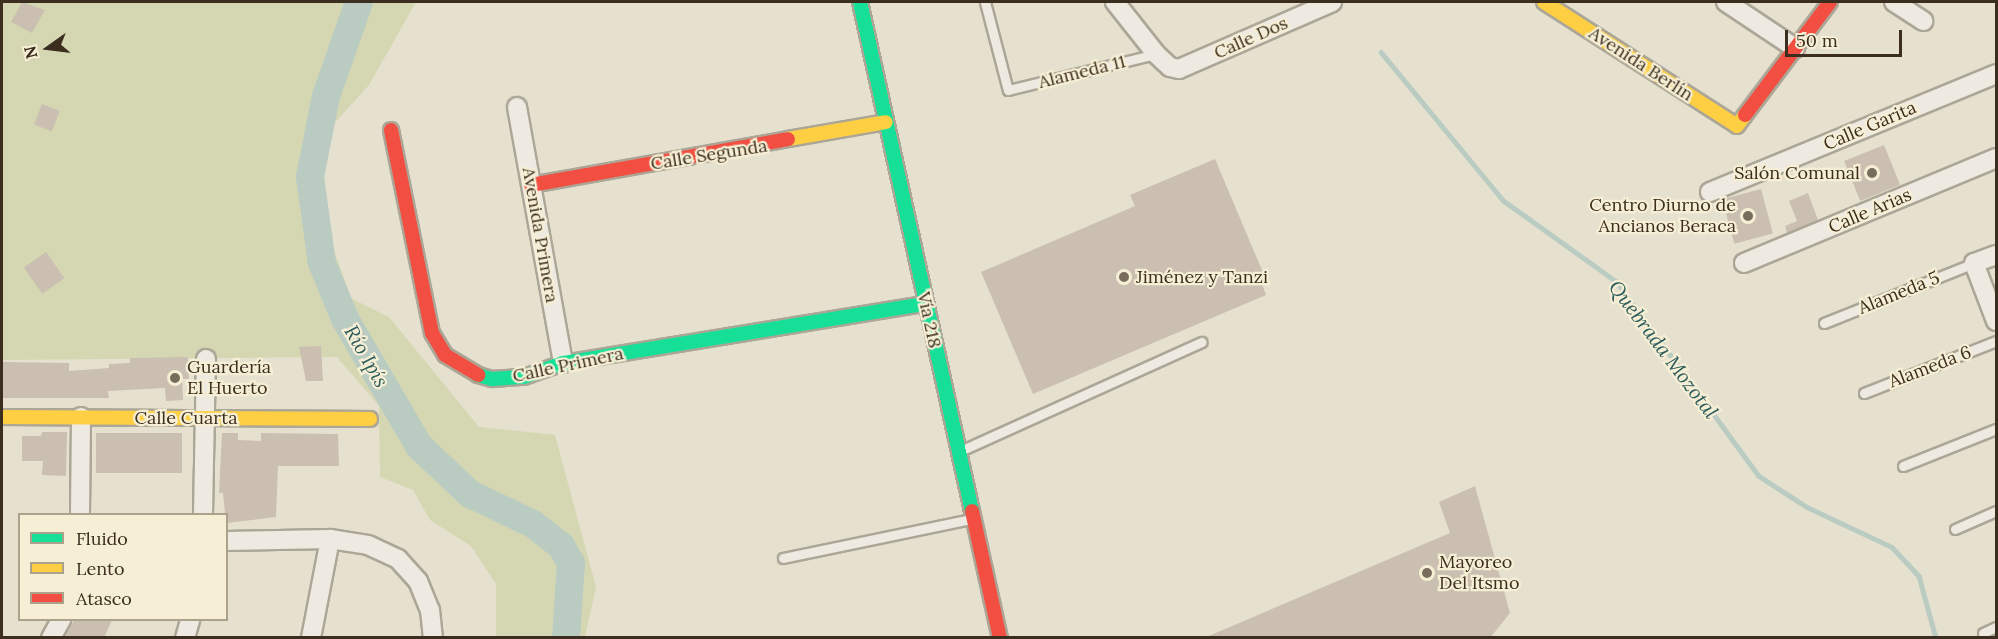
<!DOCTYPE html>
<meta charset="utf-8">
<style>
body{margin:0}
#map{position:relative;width:1998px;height:639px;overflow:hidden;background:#e6e1cf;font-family:Lora,serif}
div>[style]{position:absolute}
.green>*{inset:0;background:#d4d7b1}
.stream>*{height:4.5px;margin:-2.25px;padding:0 2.25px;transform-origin:2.25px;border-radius:2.25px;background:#baccc2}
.river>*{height:28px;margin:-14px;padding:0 14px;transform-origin:14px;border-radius:14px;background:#baccc2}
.building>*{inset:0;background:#cabfb0;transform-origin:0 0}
.roads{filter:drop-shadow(2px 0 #aca697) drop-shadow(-2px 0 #aca697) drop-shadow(0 2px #aca697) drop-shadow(0 -2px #aca697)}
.lane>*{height:9px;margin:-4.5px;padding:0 4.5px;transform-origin:4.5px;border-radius:4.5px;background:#eeeae1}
.street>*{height:18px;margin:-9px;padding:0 9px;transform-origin:9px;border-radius:9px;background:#eeeae1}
.fast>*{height:14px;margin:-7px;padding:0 7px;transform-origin:7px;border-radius:7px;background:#16e098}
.slow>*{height:14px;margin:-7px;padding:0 7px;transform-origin:7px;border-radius:7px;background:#ffcf43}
.jam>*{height:14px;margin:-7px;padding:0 7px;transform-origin:7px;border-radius:7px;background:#f24e42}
.dots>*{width:16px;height:16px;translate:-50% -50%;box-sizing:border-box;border:3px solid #f7efd5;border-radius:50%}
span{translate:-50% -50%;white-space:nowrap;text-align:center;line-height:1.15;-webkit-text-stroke:4.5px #f7efd5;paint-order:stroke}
.street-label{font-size:18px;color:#3c2e1f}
.poi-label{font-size:18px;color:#3c2e1f}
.right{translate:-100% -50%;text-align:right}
.left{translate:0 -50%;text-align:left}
.water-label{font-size:20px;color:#2d5c5c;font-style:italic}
.frame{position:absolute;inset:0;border:3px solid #3c2e1f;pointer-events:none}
.legend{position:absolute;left:18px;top:513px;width:210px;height:108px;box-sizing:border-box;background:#f7efd5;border:2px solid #aca28c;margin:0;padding:8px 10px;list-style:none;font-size:18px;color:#3c2e1f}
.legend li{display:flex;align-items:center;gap:12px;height:30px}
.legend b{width:30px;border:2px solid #aca28c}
.north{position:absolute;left:18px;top:18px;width:60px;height:60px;-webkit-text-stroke:4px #f7efd5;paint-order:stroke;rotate:256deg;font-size:16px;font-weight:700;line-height:24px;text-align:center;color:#3c2e1f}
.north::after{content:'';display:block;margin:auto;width:21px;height:27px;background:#3c2e1f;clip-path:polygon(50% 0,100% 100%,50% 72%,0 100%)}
.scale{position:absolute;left:1785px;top:30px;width:117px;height:27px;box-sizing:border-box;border:3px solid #3c2e1f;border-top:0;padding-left:8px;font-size:18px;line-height:21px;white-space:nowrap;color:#3c2e1f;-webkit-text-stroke:4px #f7efd5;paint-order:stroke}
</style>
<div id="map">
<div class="green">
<i style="clip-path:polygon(2px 2px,416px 2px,369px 85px,331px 127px,319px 166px,328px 234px,351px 298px,389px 317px,479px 427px,555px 435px,596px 587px,585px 637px,496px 637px,496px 584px,471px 546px,430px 520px,413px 490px,380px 477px,379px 406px,337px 357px,2px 360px)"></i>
</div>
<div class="stream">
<i style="left:1381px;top:52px;width:193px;rotate:50.5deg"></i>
<i style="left:1504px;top:201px;width:139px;rotate:35.6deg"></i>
<i style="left:1617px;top:282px;width:240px;rotate:53.8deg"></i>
<i style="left:1759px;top:476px;width:57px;rotate:32.9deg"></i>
<i style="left:1807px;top:507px;width:94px;rotate:25.2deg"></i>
<i style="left:1892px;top:547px;width:40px;rotate:47deg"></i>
<i style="left:1919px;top:576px;width:64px;rotate:74.7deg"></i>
</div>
<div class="river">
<i style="left:359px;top:2px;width:100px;rotate:109.3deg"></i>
<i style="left:326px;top:96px;width:83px;rotate:101.2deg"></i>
<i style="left:310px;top:177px;width:87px;rotate:82.1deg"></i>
<i style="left:322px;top:263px;width:61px;rotate:67.7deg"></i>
<i style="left:345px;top:319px;width:147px;rotate:59.8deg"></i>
<i style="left:419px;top:446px;width:70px;rotate:43.3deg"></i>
<i style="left:470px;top:494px;width:70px;rotate:25.5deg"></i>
<i style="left:533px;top:524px;width:36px;rotate:38deg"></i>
<i style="left:561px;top:546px;width:20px;rotate:60deg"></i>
<i style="left:571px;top:563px;width:75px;rotate:93.8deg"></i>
</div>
<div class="building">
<i style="clip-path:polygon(22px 2px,45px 10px,32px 33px,11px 22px)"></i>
<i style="left:42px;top:104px;width:19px;height:22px;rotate:21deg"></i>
<i style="left:1884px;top:145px;width:43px;height:43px;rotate:68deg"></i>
<i style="clip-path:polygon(1215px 159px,1267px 282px,1262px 284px,1266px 295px,1033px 394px,981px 272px,1135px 206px,1130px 195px)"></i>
<i style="left:1761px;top:189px;width:46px;height:40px;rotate:75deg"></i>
<i style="clip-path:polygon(1808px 193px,1818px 220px,1787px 233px,1785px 226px,1797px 221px,1789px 201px)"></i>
<i style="left:46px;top:252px;width:32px;height:27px;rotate:55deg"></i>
<i style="clip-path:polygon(321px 346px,323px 381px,306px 381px,299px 347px)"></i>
<i style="clip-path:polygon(188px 357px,189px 379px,182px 379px,183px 400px,166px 401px,165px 388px,108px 391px,109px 398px,2px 398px,2px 362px,69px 363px,69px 371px,109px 368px,109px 364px,130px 363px,130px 358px)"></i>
<i style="clip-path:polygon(42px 432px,67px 432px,66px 476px,42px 475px,43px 461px,22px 461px,22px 436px,41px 436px)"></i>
<i style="left:96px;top:433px;width:86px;height:40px"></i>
<i style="clip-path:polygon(222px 433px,238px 433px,238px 440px,261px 441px,261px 433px,338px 434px,339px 466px,278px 466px,276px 517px,226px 523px,223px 493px,219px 493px)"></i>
<i style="clip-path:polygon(1475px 486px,1510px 613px,1490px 638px,1204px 638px,1450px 533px,1439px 502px)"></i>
<i style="clip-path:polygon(74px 620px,112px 620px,104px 638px,65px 638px)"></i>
</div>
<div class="roads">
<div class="lane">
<i style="left:985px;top:2px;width:91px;rotate:75.4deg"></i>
<i style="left:1008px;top:90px;width:152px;rotate:-13.7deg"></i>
<i style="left:1824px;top:323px;width:162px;rotate:-21.8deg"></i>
<i style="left:1864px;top:393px;width:142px;rotate:-21.5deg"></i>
<i style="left:960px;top:451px;width:265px;rotate:-24.3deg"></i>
<i style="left:1903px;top:466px;width:100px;rotate:-21.7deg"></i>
<i style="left:1955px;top:529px;width:45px;rotate:-23.7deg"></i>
<i style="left:783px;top:558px;width:193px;rotate:-11.7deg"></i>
<i style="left:1983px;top:633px;width:14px;rotate:-25deg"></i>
</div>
<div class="street">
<i style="left:1115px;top:2px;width:66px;rotate:51.7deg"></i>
<i style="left:1156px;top:54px;width:19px;rotate:43deg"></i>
<i style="left:1170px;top:67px;width:9px;rotate:13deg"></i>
<i style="left:1179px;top:69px;width:167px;rotate:-23.6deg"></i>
<i style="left:1726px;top:2px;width:83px;rotate:33.7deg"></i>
<i style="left:1894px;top:2px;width:35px;rotate:33deg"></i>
<i style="left:517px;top:107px;width:260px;rotate:79.8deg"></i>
<i style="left:1710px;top:192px;width:309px;rotate:-22.4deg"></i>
<i style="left:1996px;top:255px;width:23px;rotate:160deg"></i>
<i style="left:1974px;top:263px;width:62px;rotate:69.2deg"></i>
<i style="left:1744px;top:263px;width:273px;rotate:-22.6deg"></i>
<i style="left:80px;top:514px;width:97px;rotate:-89.4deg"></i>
<i style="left:203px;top:514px;width:155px;rotate:-88.9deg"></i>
<i style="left:226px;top:541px;width:104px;rotate:-1.1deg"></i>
<i style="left:330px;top:539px;width:38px;rotate:9deg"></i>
<i style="left:368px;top:545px;width:33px;rotate:25deg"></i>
<i style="left:398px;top:559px;width:30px;rotate:48deg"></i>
<i style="left:418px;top:581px;width:31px;rotate:68deg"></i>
<i style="left:430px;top:610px;width:28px;rotate:84deg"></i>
<i style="left:51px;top:638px;width:21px;rotate:-61deg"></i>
<i style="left:185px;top:638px;width:19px;rotate:-74deg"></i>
<i style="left:311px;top:638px;width:101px;rotate:-79.1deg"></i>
</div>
<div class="fast">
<i style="left:860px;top:2px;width:521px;rotate:77.59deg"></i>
<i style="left:478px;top:375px;width:15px;rotate:16deg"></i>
<i style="left:492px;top:379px;width:32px;rotate:-4deg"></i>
<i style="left:524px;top:377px;width:41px;rotate:-19.7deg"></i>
<i style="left:563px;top:363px;width:367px;rotate:-9.3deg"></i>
</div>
<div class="slow">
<i style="left:1544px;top:2px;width:229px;rotate:32.7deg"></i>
<i style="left:1737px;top:126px;width:14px;rotate:-54deg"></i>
<i style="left:788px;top:139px;width:99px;rotate:-9.8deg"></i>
<i style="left:2px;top:417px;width:368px;rotate:0.3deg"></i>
</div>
<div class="jam">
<i style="left:1745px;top:115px;width:141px;rotate:-53deg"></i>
<i style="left:391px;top:130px;width:207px;rotate:78.6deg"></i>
<i style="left:432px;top:333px;width:26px;rotate:59deg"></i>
<i style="left:445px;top:355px;width:39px;rotate:31deg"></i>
<i style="left:531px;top:185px;width:261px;rotate:-10.1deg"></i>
<i style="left:972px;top:511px;width:130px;rotate:77.6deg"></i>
</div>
</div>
<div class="dots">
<i style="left:1872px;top:173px;background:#786d5d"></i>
<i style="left:1748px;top:216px;background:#786d5d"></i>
<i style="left:1124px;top:277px;background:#786d5d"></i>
<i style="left:175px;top:378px;background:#786d5d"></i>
<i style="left:1427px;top:573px;background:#786d5d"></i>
</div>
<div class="street-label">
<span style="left:1251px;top:38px;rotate:-24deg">Calle Dos</span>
<span style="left:1641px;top:64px;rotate:33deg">Avenida Berlín</span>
<span style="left:1082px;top:72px;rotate:-14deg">Alameda 11</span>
<span style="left:1870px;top:126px;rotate:-23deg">Calle Garita</span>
<span style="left:709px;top:155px;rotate:-9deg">Calle Segunda</span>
<span style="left:1870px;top:211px;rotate:-23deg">Calle Arias</span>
<span style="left:540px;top:235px;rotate:80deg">Avenida Primera</span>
<span style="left:1899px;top:293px;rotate:-22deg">Alameda 5</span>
<span style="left:929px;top:320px;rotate:78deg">Vía 218</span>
<span style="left:568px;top:365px;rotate:-12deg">Calle Primera</span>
<span style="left:1930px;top:367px;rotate:-21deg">Alameda 6</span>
<span style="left:186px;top:418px">Calle Cuarta</span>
</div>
<div class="poi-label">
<span class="right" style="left:1860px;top:173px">Salón Comunal</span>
<span class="right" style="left:1736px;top:216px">Centro Diurno de<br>Ancianos Beraca</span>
<span class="left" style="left:1136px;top:277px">Jiménez y Tanzi</span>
<span class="left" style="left:187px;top:378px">Guardería<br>El Huerto</span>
<span class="left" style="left:1439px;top:573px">Mayoreo<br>Del Itsmo</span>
</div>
<div class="water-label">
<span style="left:1664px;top:349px;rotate:53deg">Quebrada Mozotal</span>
<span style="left:367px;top:356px;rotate:60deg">Río Ipís</span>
</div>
<div class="frame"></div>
<ul class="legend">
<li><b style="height:8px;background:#16e098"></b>Fluido</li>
<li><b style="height:8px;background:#ffcf43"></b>Lento</li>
<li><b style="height:8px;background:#f24e42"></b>Atasco</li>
</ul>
<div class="north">N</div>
<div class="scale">50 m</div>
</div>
